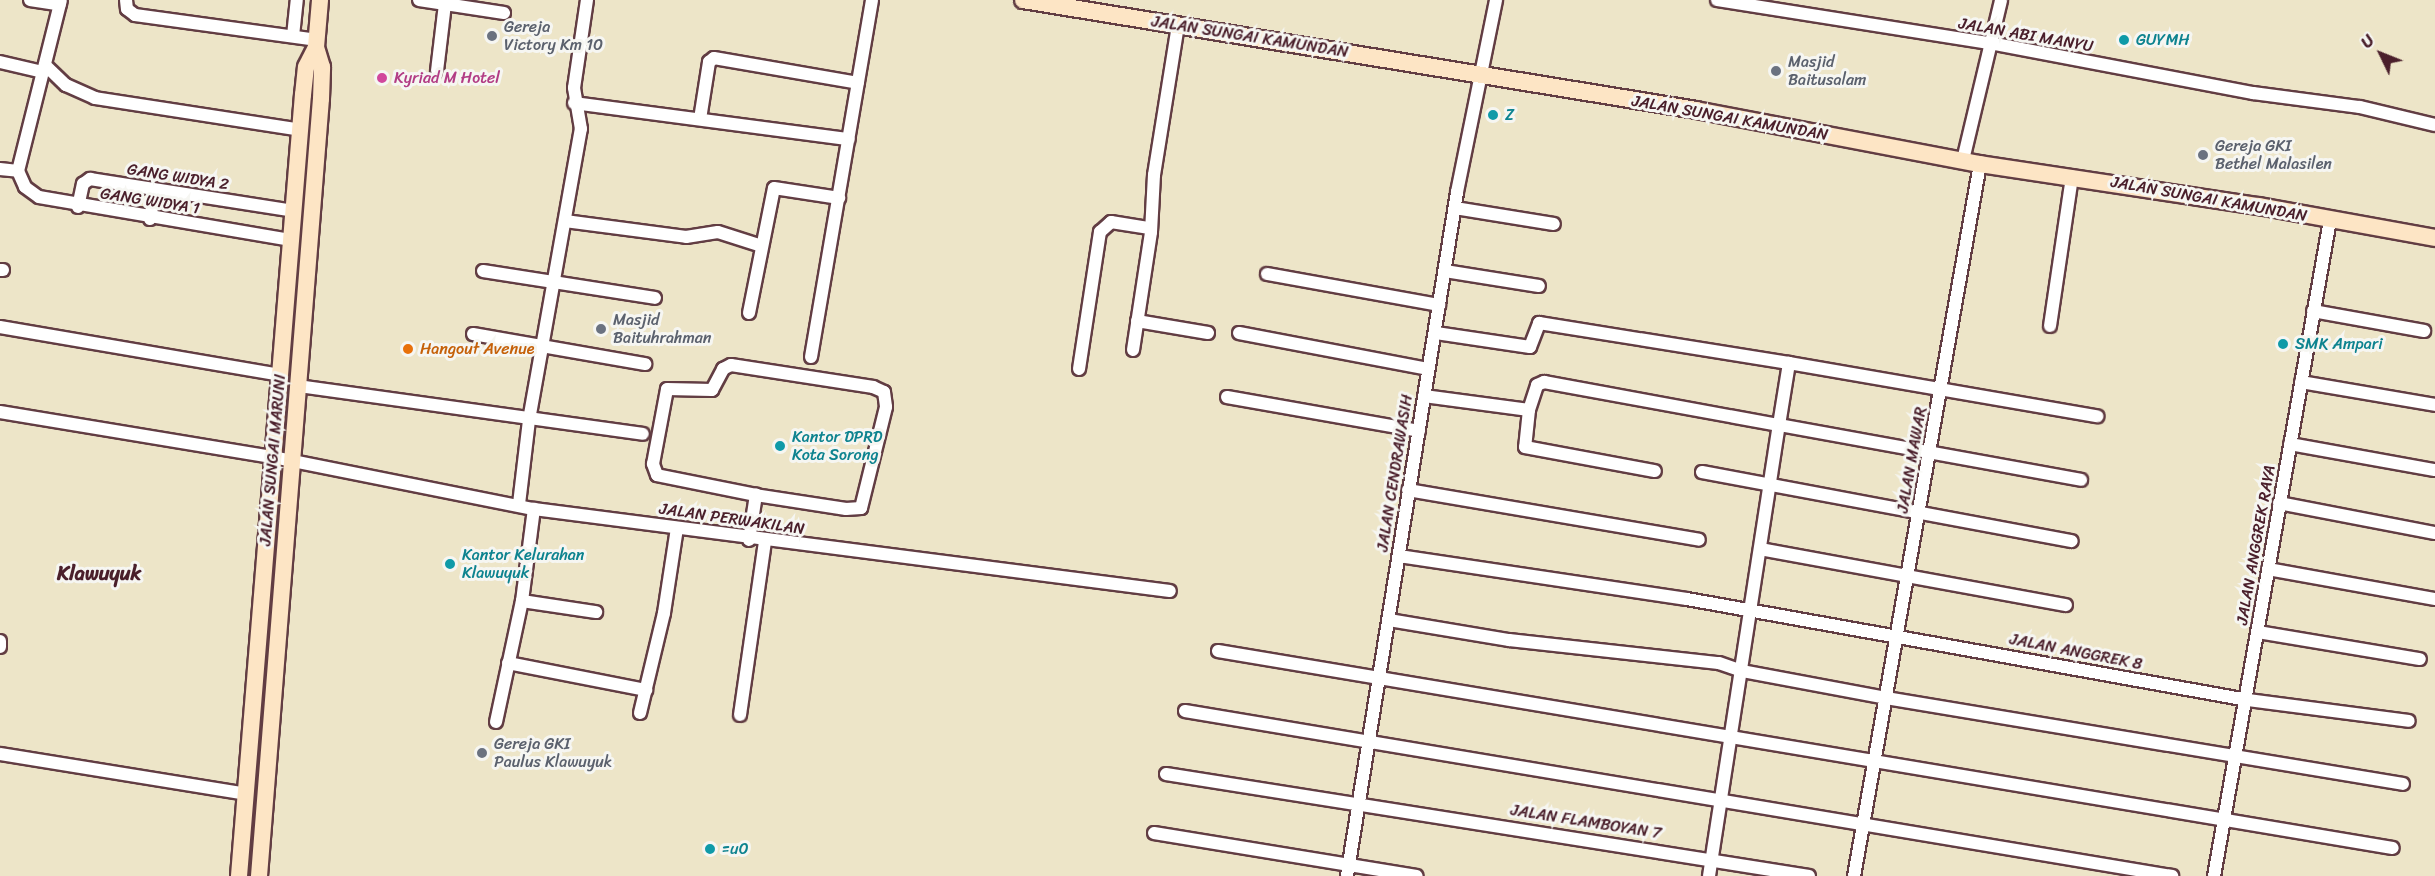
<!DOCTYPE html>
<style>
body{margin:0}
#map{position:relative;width:2435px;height:876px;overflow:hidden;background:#ede5c8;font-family:Sriracha,sans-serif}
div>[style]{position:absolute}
.roads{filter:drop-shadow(2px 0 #623d43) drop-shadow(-2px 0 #623d43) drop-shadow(0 2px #623d43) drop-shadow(0 -2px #623d43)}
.street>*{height:12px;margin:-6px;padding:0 6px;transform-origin:6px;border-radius:6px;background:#fff}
.secondary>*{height:16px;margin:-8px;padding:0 8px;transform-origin:8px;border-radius:8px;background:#fde5c5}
.dots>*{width:16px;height:16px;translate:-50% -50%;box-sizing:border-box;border:3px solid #f6f6f2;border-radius:50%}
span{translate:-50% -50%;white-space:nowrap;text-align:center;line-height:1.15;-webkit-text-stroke:6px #f6f6f2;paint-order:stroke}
.worship-label{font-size:16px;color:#5b616d}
.left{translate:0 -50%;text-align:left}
.street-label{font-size:16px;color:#4a1f2b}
.culture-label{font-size:16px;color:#0d838f}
.hotel-label{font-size:16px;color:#b23c85}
.food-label{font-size:16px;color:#c56008}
.quarter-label{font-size:20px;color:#4a1f2b;font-weight:700}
.north{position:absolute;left:2351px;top:24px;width:60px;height:60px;-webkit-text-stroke:4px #f6f6f2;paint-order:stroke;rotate:313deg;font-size:16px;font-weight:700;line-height:24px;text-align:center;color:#4a1f2b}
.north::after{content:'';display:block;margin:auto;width:21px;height:27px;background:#4a1f2b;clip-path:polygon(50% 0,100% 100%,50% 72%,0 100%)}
</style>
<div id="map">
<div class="roads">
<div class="street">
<i style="left:30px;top:0;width:30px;rotate:9deg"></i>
<i style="left:126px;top:0;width:9px;rotate:84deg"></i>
<i style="left:127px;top:9px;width:10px;rotate:37deg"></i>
<i style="left:135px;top:15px;width:184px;rotate:7.8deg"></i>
<i style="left:419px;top:0;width:86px;rotate:8.7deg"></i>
<i style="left:1717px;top:0;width:276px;rotate:9deg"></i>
<i style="left:1990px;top:43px;width:268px;rotate:10.8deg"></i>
<i style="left:2253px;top:93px;width:108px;rotate:7.5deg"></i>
<i style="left:2360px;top:107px;width:77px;rotate:13.5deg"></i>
<i style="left:293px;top:36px;width:36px;rotate:-84deg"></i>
<i style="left:0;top:62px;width:44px;rotate:13.1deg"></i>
<i style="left:45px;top:65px;width:29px;rotate:44deg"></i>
<i style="left:66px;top:85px;width:32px;rotate:24deg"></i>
<i style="left:95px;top:98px;width:208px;rotate:8.8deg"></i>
<i style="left:437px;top:71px;width:67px;rotate:-83.2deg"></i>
<i style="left:574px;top:103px;width:277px;rotate:7.5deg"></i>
<i style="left:700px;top:119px;width:58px;rotate:-81deg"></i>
<i style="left:709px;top:62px;width:6px;rotate:-39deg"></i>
<i style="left:714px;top:58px;width:146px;rotate:9.8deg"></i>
<i style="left:1963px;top:160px;width:164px;rotate:-76.6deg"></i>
<i style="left:0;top:169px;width:18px;rotate:6deg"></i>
<i style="left:18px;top:171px;width:176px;rotate:-75.9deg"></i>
<i style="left:18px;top:171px;width:17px;rotate:66deg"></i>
<i style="left:25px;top:187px;width:17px;rotate:36deg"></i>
<i style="left:39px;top:197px;width:256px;rotate:9.7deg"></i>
<i style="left:78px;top:207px;width:24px;rotate:-78deg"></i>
<i style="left:83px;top:184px;width:9px;rotate:-36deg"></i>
<i style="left:90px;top:179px;width:206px;rotate:8.9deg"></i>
<i style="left:1455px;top:208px;width:100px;rotate:9.2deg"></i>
<i style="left:150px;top:219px;width:28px;rotate:-80deg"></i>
<i style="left:565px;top:221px;width:122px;rotate:7.5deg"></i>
<i style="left:686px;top:237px;width:32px;rotate:-9deg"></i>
<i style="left:718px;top:232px;width:46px;rotate:17.7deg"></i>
<i style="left:0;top:270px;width:3px"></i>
<i style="left:483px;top:271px;width:174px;rotate:8.9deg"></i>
<i style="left:1445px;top:271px;width:95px;rotate:9.1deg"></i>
<i style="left:1267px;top:274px;width:175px;rotate:10.2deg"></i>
<i style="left:2313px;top:311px;width:113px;rotate:10.2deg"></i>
<i style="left:749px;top:313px;width:127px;rotate:-78.7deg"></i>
<i style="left:774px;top:188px;width:66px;rotate:8.7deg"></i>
<i style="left:1137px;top:321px;width:72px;rotate:9.6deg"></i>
<i style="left:2050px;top:326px;width:151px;rotate:-81.6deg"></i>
<i style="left:0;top:327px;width:284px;rotate:9.7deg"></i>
<i style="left:1239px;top:333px;width:192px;rotate:10.8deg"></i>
<i style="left:1436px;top:333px;width:95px;rotate:8.5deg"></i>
<i style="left:1530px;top:347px;width:26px;rotate:-69deg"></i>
<i style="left:1539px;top:323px;width:253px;rotate:9.1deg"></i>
<i style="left:473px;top:334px;width:175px;rotate:9.9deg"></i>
<i style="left:1133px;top:350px;width:119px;rotate:-81.3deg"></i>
<i style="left:1151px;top:232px;width:57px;rotate:-87deg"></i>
<i style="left:1154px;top:175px;width:152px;rotate:-80.9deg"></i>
<i style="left:811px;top:357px;width:362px;rotate:-80.3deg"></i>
<i style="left:731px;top:365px;width:144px;rotate:8.8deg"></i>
<i style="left:873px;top:387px;width:12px;rotate:24deg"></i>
<i style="left:884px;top:392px;width:15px;rotate:82deg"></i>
<i style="left:886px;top:407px;width:104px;rotate:103.9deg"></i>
<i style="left:861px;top:508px;width:15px;rotate:176deg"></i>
<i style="left:846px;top:509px;width:91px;rotate:-171.2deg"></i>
<i style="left:756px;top:495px;width:101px;rotate:-168.6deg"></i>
<i style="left:657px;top:475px;width:12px;rotate:-110deg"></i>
<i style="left:653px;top:464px;width:76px;rotate:-79.4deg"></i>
<i style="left:667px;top:389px;width:45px;rotate:1.3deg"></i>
<i style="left:712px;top:390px;width:24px;rotate:-62deg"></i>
<i style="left:723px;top:369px;width:9px;rotate:-27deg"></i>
<i style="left:1079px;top:369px;width:139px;rotate:-81.3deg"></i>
<i style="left:1100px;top:232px;width:15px;rotate:-42deg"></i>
<i style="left:1111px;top:222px;width:39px;rotate:9deg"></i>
<i style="left:2301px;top:382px;width:136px;rotate:9.7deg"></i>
<i style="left:298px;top:386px;width:348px;rotate:7.9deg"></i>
<i style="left:1424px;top:396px;width:106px;rotate:7.6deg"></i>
<i style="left:1529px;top:410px;width:37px;rotate:96deg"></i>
<i style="left:1525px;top:447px;width:132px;rotate:10.5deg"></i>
<i style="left:1227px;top:397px;width:195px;rotate:10deg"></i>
<i style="left:1529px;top:410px;width:26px;rotate:-72deg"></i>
<i style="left:1537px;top:385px;width:8px;rotate:-23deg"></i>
<i style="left:1544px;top:382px;width:239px;rotate:10.4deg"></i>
<i style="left:1779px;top:425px;width:63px;rotate:-80.8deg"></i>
<i style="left:1789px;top:363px;width:313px;rotate:9.8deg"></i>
<i style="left:0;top:412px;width:277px;rotate:9.4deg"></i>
<i style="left:273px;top:457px;width:266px;rotate:11.3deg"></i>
<i style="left:534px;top:509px;width:641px;rotate:7.35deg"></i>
<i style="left:2290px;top:444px;width:147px;rotate:10.2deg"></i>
<i style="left:1702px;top:472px;width:376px;rotate:10.6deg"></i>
<i style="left:1408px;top:490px;width:295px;rotate:9.7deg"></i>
<i style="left:2279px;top:503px;width:159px;rotate:10.9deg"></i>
<i style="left:519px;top:504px;width:85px;rotate:-83.2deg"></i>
<i style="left:529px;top:420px;width:296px;rotate:-79.9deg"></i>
<i style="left:581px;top:129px;width:42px;rotate:-99.7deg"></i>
<i style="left:574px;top:88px;width:89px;rotate:-81.6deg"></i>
<i style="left:749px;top:540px;width:46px;rotate:-81.2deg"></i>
<i style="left:1760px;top:549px;width:311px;rotate:10.4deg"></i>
<i style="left:1399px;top:556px;width:291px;rotate:8.5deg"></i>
<i style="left:1687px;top:599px;width:570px;rotate:10.21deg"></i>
<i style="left:2248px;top:700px;width:162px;rotate:7.4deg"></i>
<i style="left:2268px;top:569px;width:170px;rotate:10.2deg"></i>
<i style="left:522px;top:601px;width:75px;rotate:8.5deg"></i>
<i style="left:1389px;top:620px;width:122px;rotate:9.5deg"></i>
<i style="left:1509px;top:640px;width:211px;rotate:6.3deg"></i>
<i style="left:1719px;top:663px;width:24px;rotate:19deg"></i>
<i style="left:1742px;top:671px;width:147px;rotate:10.6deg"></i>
<i style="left:1886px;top:698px;width:524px;rotate:9.44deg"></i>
<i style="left:2258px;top:632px;width:164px;rotate:9.5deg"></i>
<i style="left:0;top:641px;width:6px;rotate:90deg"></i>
<i style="left:1218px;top:651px;width:1191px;rotate:9.52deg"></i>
<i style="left:508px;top:663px;width:141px;rotate:11.1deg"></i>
<i style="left:1185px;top:711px;width:1001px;rotate:9.49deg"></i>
<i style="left:640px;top:713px;width:103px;rotate:-76.5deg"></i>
<i style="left:664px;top:613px;width:86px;rotate:-81.3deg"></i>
<i style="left:740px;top:715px;width:175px;rotate:-81.8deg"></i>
<i style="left:496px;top:722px;width:124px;rotate:-77.9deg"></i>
<i style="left:522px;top:601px;width:93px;rotate:-82.6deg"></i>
<i style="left:0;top:754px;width:249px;rotate:9.2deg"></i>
<i style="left:1166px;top:774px;width:651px;rotate:9.01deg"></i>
<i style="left:1154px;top:833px;width:266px;rotate:9.3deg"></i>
<i style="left:1347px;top:876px;width:693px;rotate:-80.86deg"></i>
<i style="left:1457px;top:192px;width:196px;rotate:-78.5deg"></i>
<i style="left:1709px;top:876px;width:456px;rotate:-81.2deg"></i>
<i style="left:1779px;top:425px;width:307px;rotate:10.3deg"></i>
<i style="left:1854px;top:876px;width:723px;rotate:-79.96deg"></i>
<i style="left:2214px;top:876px;width:666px;rotate:-79.97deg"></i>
</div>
<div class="secondary">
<i style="left:1023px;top:0;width:682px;rotate:9.28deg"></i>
<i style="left:1696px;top:110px;width:289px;rotate:10.8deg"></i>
<i style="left:1980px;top:164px;width:282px;rotate:8.6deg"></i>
<i style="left:2259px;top:206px;width:179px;rotate:10.3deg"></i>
<i style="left:239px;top:876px;width:784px;rotate:-85.32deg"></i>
<i style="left:303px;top:95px;width:28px;rotate:-84deg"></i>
<i style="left:306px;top:67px;width:22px;rotate:-63deg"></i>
<i style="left:259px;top:876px;width:779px;rotate:-85.44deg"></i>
<i style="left:321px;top:99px;width:32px;rotate:-88deg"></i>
<i style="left:322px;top:67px;width:21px;rotate:-107deg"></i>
<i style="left:316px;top:47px;width:47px;rotate:-85.1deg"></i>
</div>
</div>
<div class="dots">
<i style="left:492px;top:36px;background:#6b7280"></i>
<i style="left:2124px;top:40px;background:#0f9aa8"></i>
<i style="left:1776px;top:71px;background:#6b7280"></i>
<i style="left:382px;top:78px;background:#d1479c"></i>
<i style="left:1493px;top:115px;background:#0f9aa8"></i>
<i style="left:2203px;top:155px;background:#6b7280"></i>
<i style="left:601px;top:329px;background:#6b7280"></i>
<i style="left:2283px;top:344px;background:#0f9aa8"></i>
<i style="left:408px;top:349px;background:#e8710a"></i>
<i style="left:780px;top:446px;background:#0f9aa8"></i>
<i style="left:450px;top:564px;background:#0f9aa8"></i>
<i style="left:482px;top:753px;background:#6b7280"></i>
<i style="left:710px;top:849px;background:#0f9aa8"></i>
</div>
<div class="worship-label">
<span class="left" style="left:504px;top:36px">Gereja<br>Victory Km 10</span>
<span class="left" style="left:1788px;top:71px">Masjid<br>Baitusalam</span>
<span class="left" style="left:2215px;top:155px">Gereja GKI<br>Bethel Malasilen</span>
<span class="left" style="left:613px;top:329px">Masjid<br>Baituhrahman</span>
<span class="left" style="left:494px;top:753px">Gereja GKI<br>Paulus Klawuyuk</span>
</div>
<div class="street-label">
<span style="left:2026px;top:35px;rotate:10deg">JALAN ABI MANYU</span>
<span style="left:1250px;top:37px;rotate:9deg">JALAN SUNGAI KAMUNDAN</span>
<span style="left:1730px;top:118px;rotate:10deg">JALAN SUNGAI KAMUNDAN</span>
<span style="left:178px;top:177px;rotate:9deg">GANG WIDYA 2</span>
<span style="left:2209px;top:199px;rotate:10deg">JALAN SUNGAI KAMUNDAN</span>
<span style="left:150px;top:201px;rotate:9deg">GANG WIDYA 1</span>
<span style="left:273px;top:460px;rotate:-85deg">JALAN SUNGAI MARUNI</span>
<span style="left:1912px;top:460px;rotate:-80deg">JALAN MAWAR</span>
<span style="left:1395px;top:473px;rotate:-81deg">JALAN CENDRAWASIH</span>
<span style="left:732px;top:519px;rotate:8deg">JALAN PERWAKILAN</span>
<span style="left:2256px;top:545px;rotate:-80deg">JALAN ANGGREK RAYA</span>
<span style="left:2076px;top:652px;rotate:11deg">JALAN ANGGREK 8</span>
<span style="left:1586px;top:822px;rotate:9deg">JALAN FLAMBOYAN 7</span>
</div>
<div class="culture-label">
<span class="left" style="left:2136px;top:40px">GUYMH</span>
<span class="left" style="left:1505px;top:115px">Z</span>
<span class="left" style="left:2295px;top:344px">SMK Ampari</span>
<span class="left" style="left:792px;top:446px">Kantor DPRD<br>Kota Sorong</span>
<span class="left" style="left:462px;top:564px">Kantor Kelurahan<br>Klawuyuk</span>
<span class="left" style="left:722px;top:849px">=u0</span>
</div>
<div class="hotel-label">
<span class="left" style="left:394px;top:78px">Kyriad M Hotel</span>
</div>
<div class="food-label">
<span class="left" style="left:420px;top:349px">Hangout Avenue</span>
</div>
<div class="quarter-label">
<span style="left:99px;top:573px">Klawuyuk</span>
</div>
<div class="north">U</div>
</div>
